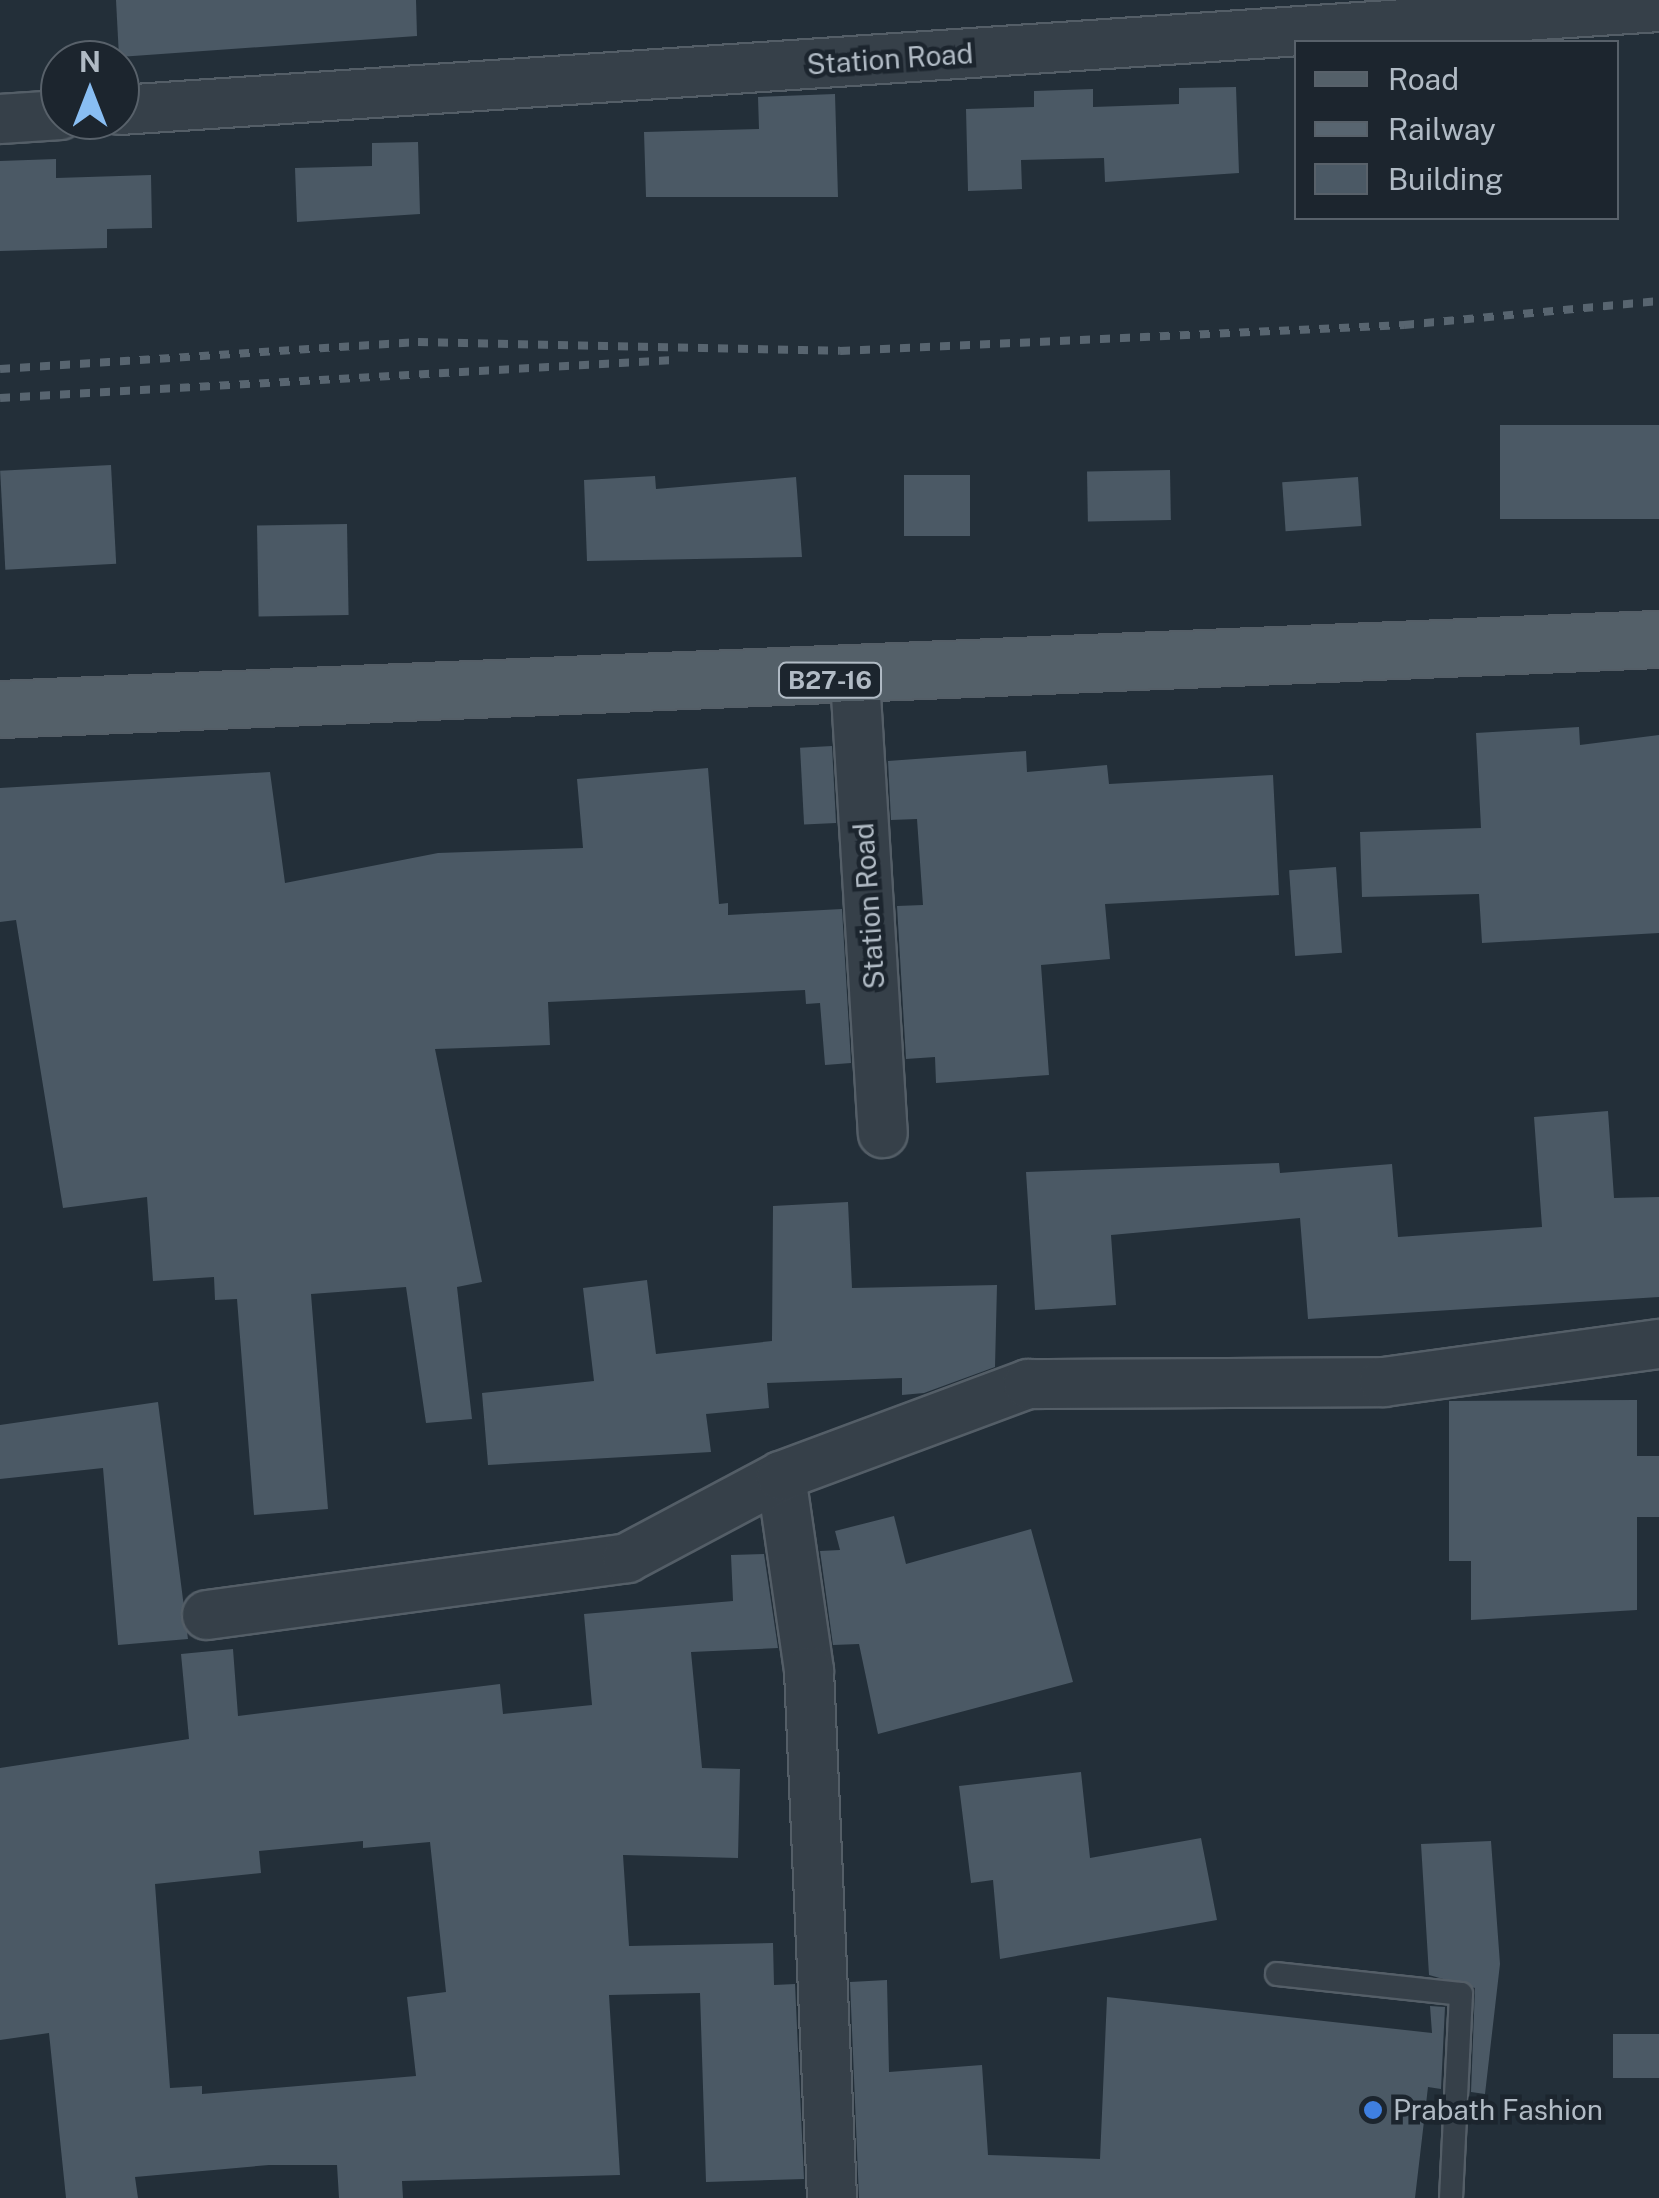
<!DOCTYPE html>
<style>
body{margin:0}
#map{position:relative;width:1659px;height:2198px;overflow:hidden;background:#232f39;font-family:"Public Sans",sans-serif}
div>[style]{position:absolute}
.building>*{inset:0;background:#4b5965;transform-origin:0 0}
.roads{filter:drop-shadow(2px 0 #545e67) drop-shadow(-2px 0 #545e67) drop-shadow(0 2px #545e67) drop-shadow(0 -2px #545e67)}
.lane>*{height:22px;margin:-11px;padding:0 11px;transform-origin:11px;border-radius:11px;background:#364049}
.street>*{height:48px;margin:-24px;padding:0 24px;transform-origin:24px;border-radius:24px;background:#364049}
.primary>*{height:55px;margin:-27.5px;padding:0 27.5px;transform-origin:27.5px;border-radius:27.5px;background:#546069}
.rail>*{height:8px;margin-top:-4px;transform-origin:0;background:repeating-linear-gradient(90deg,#586570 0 10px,transparent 0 20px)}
.dots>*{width:28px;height:28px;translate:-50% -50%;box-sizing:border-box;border:5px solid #1c252e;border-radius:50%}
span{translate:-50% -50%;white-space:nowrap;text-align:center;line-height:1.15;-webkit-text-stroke:9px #1c252e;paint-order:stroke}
.shield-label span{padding:2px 8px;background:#1c252e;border:2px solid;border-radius:8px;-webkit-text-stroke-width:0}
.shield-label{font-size:25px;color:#b1bbc5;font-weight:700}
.street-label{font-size:28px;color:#b1bbc5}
.poi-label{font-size:28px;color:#b1bbc5}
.left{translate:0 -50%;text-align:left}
.legend{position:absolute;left:1294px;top:40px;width:325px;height:180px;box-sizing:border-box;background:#1c252e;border:2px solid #58616a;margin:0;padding:12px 18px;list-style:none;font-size:30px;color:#b1bbc5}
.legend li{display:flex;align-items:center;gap:20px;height:50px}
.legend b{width:50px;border:2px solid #58616a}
.north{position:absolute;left:40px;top:40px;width:100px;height:100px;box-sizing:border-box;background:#1c252e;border:2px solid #58616a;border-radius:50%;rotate:0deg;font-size:28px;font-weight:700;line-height:40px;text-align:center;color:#b1bbc5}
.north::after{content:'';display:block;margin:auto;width:35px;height:45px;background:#89bef3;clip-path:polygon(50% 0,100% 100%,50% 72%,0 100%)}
</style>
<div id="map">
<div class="building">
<i style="clip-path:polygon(116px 0,416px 0,417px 36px,119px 57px)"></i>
<i style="clip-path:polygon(1236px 87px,1239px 173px,1105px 182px,1104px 158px,1021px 160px,1022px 189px,968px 191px,966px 109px,1034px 107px,1034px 91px,1093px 89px,1093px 107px,1179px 104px,1179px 88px)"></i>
<i style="clip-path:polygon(835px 94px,838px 197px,646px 197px,644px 132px,759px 129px,758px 97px)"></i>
<i style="clip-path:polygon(418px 142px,420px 214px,297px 222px,295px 168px,372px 166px,372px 143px)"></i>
<i style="clip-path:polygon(56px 159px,56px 178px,151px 175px,152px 228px,107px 229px,107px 248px,0 251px,0 161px)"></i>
<i style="left:1659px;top:425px;width:94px;height:159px;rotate:90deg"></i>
<i style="left:111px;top:465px;width:99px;height:111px;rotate:87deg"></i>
<i style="left:1170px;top:470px;width:50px;height:83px;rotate:89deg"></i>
<i style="left:904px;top:475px;width:66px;height:61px"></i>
<i style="clip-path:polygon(655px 476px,656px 489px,796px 477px,802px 557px,587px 561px,584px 480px)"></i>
<i style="left:1358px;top:477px;width:49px;height:76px;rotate:86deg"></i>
<i style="left:347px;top:524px;width:91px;height:90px;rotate:89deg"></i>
<i style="clip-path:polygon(1579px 727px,1580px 745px,1659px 735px,1659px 933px,1482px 943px,1479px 894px,1362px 897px,1360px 832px,1481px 828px,1476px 733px)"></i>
<i style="left:832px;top:746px;width:77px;height:32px;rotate:87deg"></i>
<i style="clip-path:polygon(1026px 751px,1027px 772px,1107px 765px,1109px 784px,1273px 775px,1279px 895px,1105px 904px,1110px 959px,1041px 965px,1049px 1075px,936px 1083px,935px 1057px,906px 1059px,897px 906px,923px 905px,917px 819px,891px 820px,888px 761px)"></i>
<i style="clip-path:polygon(708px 768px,719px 904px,728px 903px,728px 915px,842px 909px,851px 1063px,825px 1065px,820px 1003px,806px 1004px,805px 990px,548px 1002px,550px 1045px,435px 1049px,482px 1282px,457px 1287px,472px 1419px,426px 1423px,406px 1287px,311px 1294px,328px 1509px,254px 1515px,237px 1299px,215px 1300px,214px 1277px,153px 1281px,147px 1197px,63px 1208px,16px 920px,0 922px,0 788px,270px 772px,285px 883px,438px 853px,583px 848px,577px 779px)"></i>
<i style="left:1336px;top:867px;width:86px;height:47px;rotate:86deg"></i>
<i style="clip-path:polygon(1608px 1111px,1614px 1198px,1659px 1197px,1659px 1297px,1308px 1319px,1300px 1218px,1111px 1235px,1116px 1305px,1035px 1310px,1026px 1172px,1279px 1163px,1280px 1173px,1392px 1164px,1398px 1237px,1542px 1227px,1534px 1117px)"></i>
<i style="clip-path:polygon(848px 1202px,852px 1288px,997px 1285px,995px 1367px,924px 1393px,902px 1395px,902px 1378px,767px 1383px,769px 1408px,706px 1414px,711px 1452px,488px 1465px,482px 1393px,594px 1381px,583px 1288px,647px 1280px,656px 1354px,772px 1341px,773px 1206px)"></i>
<i style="clip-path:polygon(1637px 1400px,1637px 1456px,1659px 1456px,1659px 1517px,1637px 1517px,1637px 1610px,1471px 1620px,1471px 1561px,1449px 1561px,1449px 1401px)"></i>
<i style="clip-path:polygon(158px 1402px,188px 1639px,118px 1645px,103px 1468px,0 1479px,0 1425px)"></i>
<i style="clip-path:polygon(894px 1516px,906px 1564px,1031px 1529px,1073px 1682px,878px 1734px,859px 1644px,833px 1645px,820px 1551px,840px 1550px,835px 1531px)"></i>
<i style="clip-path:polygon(evenodd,764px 1554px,778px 1648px,691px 1652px,702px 1768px,740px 1769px,738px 1858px,623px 1855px,629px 1946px,773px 1943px,774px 1985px,795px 1984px,804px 2179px,706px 2182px,700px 1993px,609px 1995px,620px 2175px,402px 2181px,403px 2198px,339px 2198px,337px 2165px,269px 2165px,135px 2177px,138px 2198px,66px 2198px,49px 2033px,0 2040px,0 1768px,189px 1739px,181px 1654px,233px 1649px,238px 1716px,500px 1684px,503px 1714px,592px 1705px,584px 1614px,733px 1601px,731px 1555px,764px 1554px,363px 1841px,363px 1848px,430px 1842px,446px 1992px,407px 1997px,416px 2076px,202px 2094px,202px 2086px,170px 2088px,155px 1884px,261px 1873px,259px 1851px,363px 1841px)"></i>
<i style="clip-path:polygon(1081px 1772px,1090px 1858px,1201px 1838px,1217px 1920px,1000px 1959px,993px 1880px,971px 1883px,959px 1786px)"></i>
<i style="clip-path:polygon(1491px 1841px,1500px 1964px,1485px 2094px,1471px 2092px,1475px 1988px,1429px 1975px,1421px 1844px)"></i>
<i style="clip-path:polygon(887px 1980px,889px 2072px,982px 2065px,988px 2155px,1100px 2159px,1107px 1997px,1432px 2033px,1430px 2006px,1445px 2007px,1441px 2089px,1428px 2087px,1415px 2198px,859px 2198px,850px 1982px)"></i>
<i style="left:1659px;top:2034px;width:44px;height:46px;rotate:90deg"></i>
</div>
<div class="roads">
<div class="lane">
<i style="left:1277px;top:1974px;width:185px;rotate:6.2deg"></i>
<i style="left:1461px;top:1994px;width:204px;rotate:92.8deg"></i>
</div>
<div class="street">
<i style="left:120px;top:110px;width:1542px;rotate:-3.83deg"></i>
<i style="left:0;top:119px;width:60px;rotate:-3.8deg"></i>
<i style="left:855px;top:679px;width:455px;rotate:86.5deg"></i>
<i style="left:781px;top:1476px;width:197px;rotate:81.8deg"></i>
<i style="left:809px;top:1671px;width:528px;rotate:87.5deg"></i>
<i style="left:207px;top:1615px;width:424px;rotate:-7.7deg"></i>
<i style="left:627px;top:1558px;width:174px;rotate:-28deg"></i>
<i style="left:781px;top:1476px;width:264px;rotate:-20.4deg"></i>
<i style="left:1028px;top:1384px;width:356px;rotate:-0.3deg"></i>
<i style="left:1384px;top:1382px;width:278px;rotate:-7.9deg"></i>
</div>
<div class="primary">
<i style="left:0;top:709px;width:1660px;rotate:-2.42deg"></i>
</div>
</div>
<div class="rail">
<i style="left:0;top:369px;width:419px;rotate:-3.7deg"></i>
<i style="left:418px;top:342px;width:422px;rotate:1.2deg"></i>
<i style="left:840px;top:351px;width:565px;rotate:-2.64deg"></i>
<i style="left:1404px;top:325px;width:256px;rotate:-5.4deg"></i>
<i style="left:0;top:398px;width:675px;rotate:-3.23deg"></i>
</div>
<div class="dots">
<i style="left:1373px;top:2110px;background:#3f7fe0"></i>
</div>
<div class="shield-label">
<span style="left:830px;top:680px">B27-16</span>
</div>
<div class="street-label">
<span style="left:890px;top:59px;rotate:-4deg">Station Road</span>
<span style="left:869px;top:906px;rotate:-94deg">Station Road</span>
</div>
<div class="poi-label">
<span class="left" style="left:1393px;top:2110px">Prabath Fashion</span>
</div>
<ul class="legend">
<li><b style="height:12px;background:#546069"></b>Road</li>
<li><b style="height:12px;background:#586570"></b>Railway</li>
<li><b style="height:28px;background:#4b5965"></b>Building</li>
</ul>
<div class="north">N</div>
</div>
